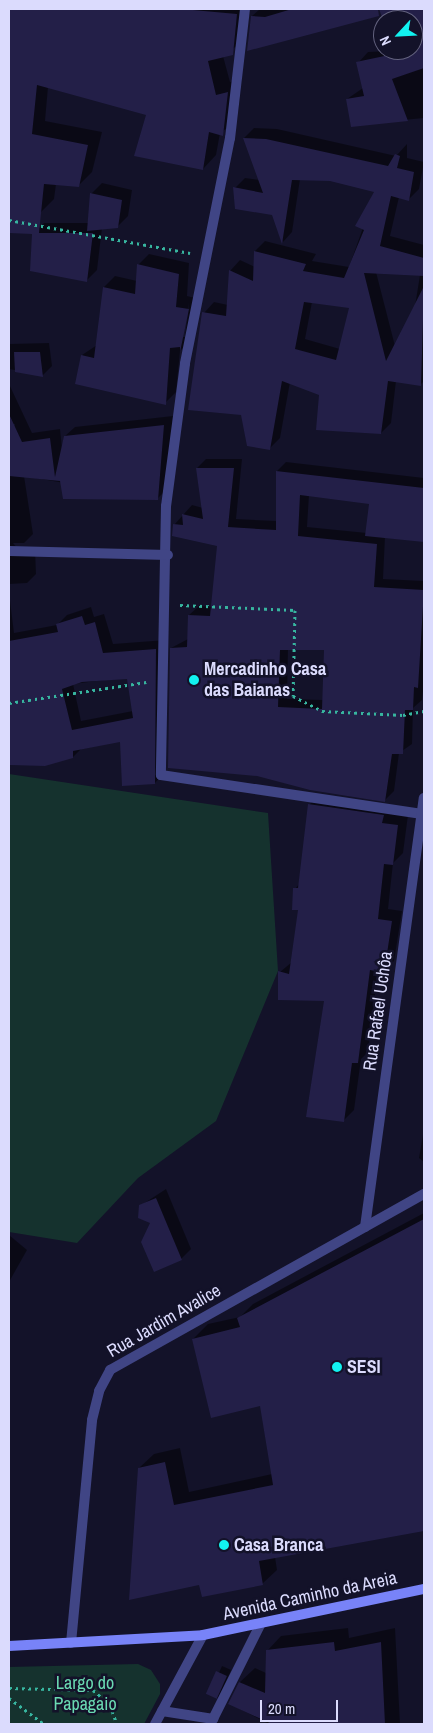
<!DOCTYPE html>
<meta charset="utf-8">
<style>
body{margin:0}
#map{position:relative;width:433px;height:1733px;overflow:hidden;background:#131229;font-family:"Archivo Narrow",sans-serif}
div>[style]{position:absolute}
.green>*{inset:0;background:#15322e}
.shadow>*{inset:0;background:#0007;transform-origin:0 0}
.building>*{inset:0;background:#231f48;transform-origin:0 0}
.path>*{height:3px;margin-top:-1.5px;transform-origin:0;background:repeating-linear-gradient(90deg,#37b59f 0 2.5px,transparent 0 6.5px)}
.service>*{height:10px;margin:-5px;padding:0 5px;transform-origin:5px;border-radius:5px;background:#404585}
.minor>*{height:10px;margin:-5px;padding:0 5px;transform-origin:5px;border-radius:5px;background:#404585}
.secondary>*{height:10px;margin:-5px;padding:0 5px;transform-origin:5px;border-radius:5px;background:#7883f8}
.dots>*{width:14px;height:14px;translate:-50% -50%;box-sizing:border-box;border:2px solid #131229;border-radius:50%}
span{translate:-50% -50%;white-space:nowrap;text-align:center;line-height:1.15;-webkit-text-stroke:5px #131229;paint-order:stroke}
.poi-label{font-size:18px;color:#dbdbfd;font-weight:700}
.left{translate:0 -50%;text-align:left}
.street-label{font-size:18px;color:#dbdbfd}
.park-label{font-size:18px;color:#6adab2}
.frame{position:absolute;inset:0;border:10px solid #dbdbfd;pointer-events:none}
.north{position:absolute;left:373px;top:10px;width:50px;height:50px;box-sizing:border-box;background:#131229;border:1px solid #63627e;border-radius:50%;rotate:245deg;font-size:14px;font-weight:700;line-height:20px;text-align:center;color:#dbdbfd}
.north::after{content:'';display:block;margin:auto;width:18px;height:22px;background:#12f2f0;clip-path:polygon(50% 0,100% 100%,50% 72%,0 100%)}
.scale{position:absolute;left:260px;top:1700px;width:78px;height:22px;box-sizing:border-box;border:2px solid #dbdbfd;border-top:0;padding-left:6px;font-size:15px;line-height:18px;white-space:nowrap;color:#dbdbfd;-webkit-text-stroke:4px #131229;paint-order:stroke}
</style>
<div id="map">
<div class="green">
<i style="clip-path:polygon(9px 774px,268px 813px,278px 971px,216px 1121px,138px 1178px,77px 1243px,9px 1232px)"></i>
<i style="clip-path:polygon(138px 1664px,151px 1670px,160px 1684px,160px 1694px,144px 1724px,9px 1724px,9px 1667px)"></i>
</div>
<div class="shadow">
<i style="clip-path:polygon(9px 9px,250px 9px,246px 39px,223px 56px,230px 82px,242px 79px,237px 121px,220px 133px,216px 155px,203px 169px,148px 114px,48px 87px,45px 121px,102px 132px,92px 172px,78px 186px,56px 184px,54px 199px,40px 213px,18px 179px,9px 177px)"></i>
<i style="clip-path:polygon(260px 9px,379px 9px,372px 16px,249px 49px,252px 16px)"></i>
<i style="clip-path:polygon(386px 9px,424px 9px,424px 118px,352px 125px,347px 99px,363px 88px,358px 63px,368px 52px,413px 50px,413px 20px,384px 20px)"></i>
<i style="clip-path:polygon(evenodd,254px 128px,277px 129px,396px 156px,407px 144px,407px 158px,424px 162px,419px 189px,409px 199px,399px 197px,390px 236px,424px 245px,424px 381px,420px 385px,396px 381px,391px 423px,381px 433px,320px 394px,290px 382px,280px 438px,270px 448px,242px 414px,204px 313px,214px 302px,228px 305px,230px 271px,240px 260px,255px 267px,255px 251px,265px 241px,316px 254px,312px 261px,349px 267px,376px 191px,330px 179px,300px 179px,292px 232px,283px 242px,273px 214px,235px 188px,245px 178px,260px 180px,244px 138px,254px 128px,376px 272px,420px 275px,415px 306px,395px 346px,376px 272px,254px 128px,312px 302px,350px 307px,340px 349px,305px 339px,312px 302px)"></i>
<i style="clip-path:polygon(102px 183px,132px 190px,128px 216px,117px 227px,102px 228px,97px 270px,86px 281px,33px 234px,44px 223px,89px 223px,91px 194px)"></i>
<i style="clip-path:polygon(evenodd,149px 254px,189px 263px,187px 296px,199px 299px,191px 340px,180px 351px,176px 392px,165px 403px,82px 355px,97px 345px,104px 287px,115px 276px,137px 281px,138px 265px,149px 254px,189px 303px,185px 337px,182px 337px,189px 303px)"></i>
<i style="clip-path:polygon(49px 343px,52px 366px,43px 375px,9px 369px,9px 344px)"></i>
<i style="clip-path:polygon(9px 384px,32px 433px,60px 429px,62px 449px,65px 436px,75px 427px,173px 416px,167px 489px,157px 499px,24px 476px,33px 534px,24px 543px,13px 543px,18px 549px,35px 549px,36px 574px,27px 583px,9px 584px,9px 443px,15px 424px,9px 424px)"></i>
<i style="clip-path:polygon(evenodd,206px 459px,242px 459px,236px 519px,277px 521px,277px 471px,286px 462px,424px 478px,424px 541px,385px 537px,383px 579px,424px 581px,424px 682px,422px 700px,413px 708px,412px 744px,399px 753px,394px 791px,385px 800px,171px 648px,188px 639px,189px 615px,199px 606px,212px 607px,218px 545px,174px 525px,192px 505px,203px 508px,197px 468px,206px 459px,309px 495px,370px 503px,367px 533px,307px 527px,309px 495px,206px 459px,288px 649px,325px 649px,323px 700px,287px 699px,288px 649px)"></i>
<i style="clip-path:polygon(evenodd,9px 593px,14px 633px,57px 625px,67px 615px,91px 607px,94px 617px,104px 614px,113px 644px,166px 640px,164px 773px,155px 783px,121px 741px,81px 749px,73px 757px,9px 759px,9px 593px,128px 677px,133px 711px,81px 721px,73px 684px,128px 677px)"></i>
<i style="clip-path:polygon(320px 794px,408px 815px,403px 853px,393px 863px,388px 909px,402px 911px,394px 961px,384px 971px,378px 970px,368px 1052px,361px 1059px,354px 1110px,344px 1120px,325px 1000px,280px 972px,292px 962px,299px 909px,295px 889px,300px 883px,309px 805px)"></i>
<i style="clip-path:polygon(424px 1129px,424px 1162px,419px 1158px)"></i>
<i style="clip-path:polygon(166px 1189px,191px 1249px,181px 1259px,140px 1206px)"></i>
<i style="clip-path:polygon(424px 1213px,424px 1529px,275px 1557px,277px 1570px,262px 1584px,200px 1584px,139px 1468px,154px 1454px,180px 1448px,189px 1492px,272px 1474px,261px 1405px,193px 1339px,208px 1324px,240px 1317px,253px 1304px)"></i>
<i style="clip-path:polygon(9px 1235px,27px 1250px,9px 1282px)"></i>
<i style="clip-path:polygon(348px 1628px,349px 1638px,395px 1628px,400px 1724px,269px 1724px,230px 1704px,240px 1682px,255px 1668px,266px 1673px,267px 1651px,281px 1636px)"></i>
<i style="left:222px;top:1666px;width:10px;height:31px;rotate:24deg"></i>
</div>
<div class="building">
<i style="clip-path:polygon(9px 9px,182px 9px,237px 14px,233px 55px,208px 61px,216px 95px,228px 92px,223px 136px,209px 132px,203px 170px,134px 156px,146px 115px,37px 85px,32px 134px,88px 145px,79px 187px,44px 184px,39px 233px,93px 233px,87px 282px,30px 271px,32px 234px,9px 233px)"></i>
<i style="clip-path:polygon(292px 9px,378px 9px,379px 16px,247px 51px,251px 16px,265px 17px)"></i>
<i style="clip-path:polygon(379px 9px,424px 9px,424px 68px,392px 79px,408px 121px,351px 127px,346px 99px,364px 96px,356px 62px,394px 54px,393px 50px,413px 50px,413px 20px,383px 20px)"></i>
<i style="clip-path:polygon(evenodd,243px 138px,266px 139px,388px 166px,395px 154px,400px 156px,397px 168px,414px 172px,409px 201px,391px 196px,380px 246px,424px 258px,424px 276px,364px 273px,386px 361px,424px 286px,421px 386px,388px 381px,381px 434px,316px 430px,319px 395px,282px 381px,270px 450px,247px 446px,241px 415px,188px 410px,202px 312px,226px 316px,229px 270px,253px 281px,254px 251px,306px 264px,303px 271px,344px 278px,364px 230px,355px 226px,374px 192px,330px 181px,292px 180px,282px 244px,272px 215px,235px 209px,233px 187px,263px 193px,243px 138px,304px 302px,349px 308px,336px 360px,295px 349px,304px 302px)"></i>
<i style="clip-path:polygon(90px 193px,122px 200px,118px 228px,87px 231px)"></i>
<i style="clip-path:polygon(137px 264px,179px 274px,176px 307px,189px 309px,180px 352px,180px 347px,170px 348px,166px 405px,75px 384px,81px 355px,94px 358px,103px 287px,135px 294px)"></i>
<i style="clip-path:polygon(14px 352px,40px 352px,43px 377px,15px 372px)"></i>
<i style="clip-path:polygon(9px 414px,22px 442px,50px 438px,55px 477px,64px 436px,164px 425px,158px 500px,63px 499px,60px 481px,9px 476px)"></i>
<i style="clip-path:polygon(evenodd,196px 468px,234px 468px,228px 527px,276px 530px,276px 471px,424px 488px,424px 542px,365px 536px,369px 504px,300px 495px,298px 536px,377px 544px,374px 587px,424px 590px,418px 688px,414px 687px,413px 710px,405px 710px,403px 754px,392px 754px,385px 802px,310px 790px,257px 776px,168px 768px,170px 648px,187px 647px,188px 615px,210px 616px,217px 546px,172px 536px,173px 524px,183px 525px,182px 514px,203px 519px,196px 468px,280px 650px,324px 650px,322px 709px,278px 707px,280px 650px)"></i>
<i style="clip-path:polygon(evenodd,82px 616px,85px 625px,95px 622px,103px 653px,156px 649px,155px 784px,122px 786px,120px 742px,73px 751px,73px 758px,45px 766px,10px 765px,9px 641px,58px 632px,56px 624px,82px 616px,127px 679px,133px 718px,72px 730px,62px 689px,82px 682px,127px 679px)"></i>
<i style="clip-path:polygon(308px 804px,384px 815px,382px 823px,398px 825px,393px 865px,384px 864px,378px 919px,392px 921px,384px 973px,370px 970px,358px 1063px,352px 1063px,344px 1122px,306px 1117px,324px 1001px,278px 1000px,278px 971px,289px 974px,298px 910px,292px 910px,293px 888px,298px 888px)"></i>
<i style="clip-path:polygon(156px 1198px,182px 1260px,154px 1272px,141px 1242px,150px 1223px,138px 1218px,139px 1205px)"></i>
<i style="clip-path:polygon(424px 1219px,424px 1531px,259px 1561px,263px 1585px,202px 1597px,199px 1585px,129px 1600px,138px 1468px,165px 1462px,174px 1505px,273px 1485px,260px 1406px,211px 1418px,192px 1339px,240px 1327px,237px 1318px)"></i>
<i style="clip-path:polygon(334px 1642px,335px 1651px,381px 1642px,385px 1724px,272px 1724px,228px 1704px,239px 1682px,265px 1693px,266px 1650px)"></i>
<i style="left:216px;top:1671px;width:12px;height:25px;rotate:24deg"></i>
</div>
<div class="path">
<i style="left:9px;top:220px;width:184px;rotate:10.3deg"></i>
<i style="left:180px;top:605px;width:115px;rotate:2.5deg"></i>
<i style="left:295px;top:610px;width:86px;rotate:91.3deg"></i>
<i style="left:293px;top:696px;width:33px;rotate:27deg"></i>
<i style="left:322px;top:711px;width:81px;rotate:2.8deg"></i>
<i style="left:403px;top:715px;width:21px;rotate:-11deg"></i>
<i style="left:9px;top:703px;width:139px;rotate:-8.7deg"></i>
<i style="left:9px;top:1688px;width:84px;rotate:1.4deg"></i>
<i style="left:93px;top:1690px;width:23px;rotate:41deg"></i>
<i style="left:110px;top:1705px;width:20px;rotate:70deg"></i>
<i style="left:9px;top:1698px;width:44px;rotate:36.6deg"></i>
</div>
<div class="service">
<i style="left:162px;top:1711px;width:52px;rotate:8.9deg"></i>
<i style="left:213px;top:1719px;width:107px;rotate:-63.4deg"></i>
</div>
<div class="minor">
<i style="left:245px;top:9px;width:130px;rotate:96.6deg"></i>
<i style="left:230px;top:138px;width:230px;rotate:101.3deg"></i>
<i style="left:185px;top:364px;width:143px;rotate:97.6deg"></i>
<i style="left:166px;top:506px;width:269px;rotate:91.1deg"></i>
<i style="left:161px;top:775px;width:264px;rotate:8.5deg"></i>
<i style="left:9px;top:551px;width:159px;rotate:1.4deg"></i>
<i style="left:365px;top:1227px;width:433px;rotate:-82.2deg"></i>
<i style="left:71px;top:1643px;width:224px;rotate:-84.6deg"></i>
<i style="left:92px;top:1420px;width:30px;rotate:-76deg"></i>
<i style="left:99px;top:1391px;width:24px;rotate:-62deg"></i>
<i style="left:110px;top:1370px;width:360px;rotate:-29.3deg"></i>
<i style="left:155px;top:1724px;width:101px;rotate:-61.7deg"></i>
</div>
<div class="secondary">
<i style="left:9px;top:1646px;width:194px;rotate:-3.2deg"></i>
<i style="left:203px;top:1635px;width:226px;rotate:-11.8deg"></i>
</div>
<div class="dots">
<i style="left:194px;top:680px;background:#12f2f0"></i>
<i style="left:337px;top:1367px;background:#12f2f0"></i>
<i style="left:224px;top:1545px;background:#12f2f0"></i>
</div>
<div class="poi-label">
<span class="left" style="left:204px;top:680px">Mercadinho Casa<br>das Baianas</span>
<span class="left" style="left:347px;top:1367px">SESI</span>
<span class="left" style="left:234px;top:1545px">Casa Branca</span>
</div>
<div class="street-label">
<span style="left:378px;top:1011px;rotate:-82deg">Rua Rafael Uchôa</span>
<span style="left:164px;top:1321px;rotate:-30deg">Rua Jardim Avalice</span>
<span style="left:310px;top:1596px;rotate:-12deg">Avenida Caminho da Areia</span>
</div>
<div class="park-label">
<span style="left:85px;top:1694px">Largo do<br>Papagaio</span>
</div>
<div class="frame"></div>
<div class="north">N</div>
<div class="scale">20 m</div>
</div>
